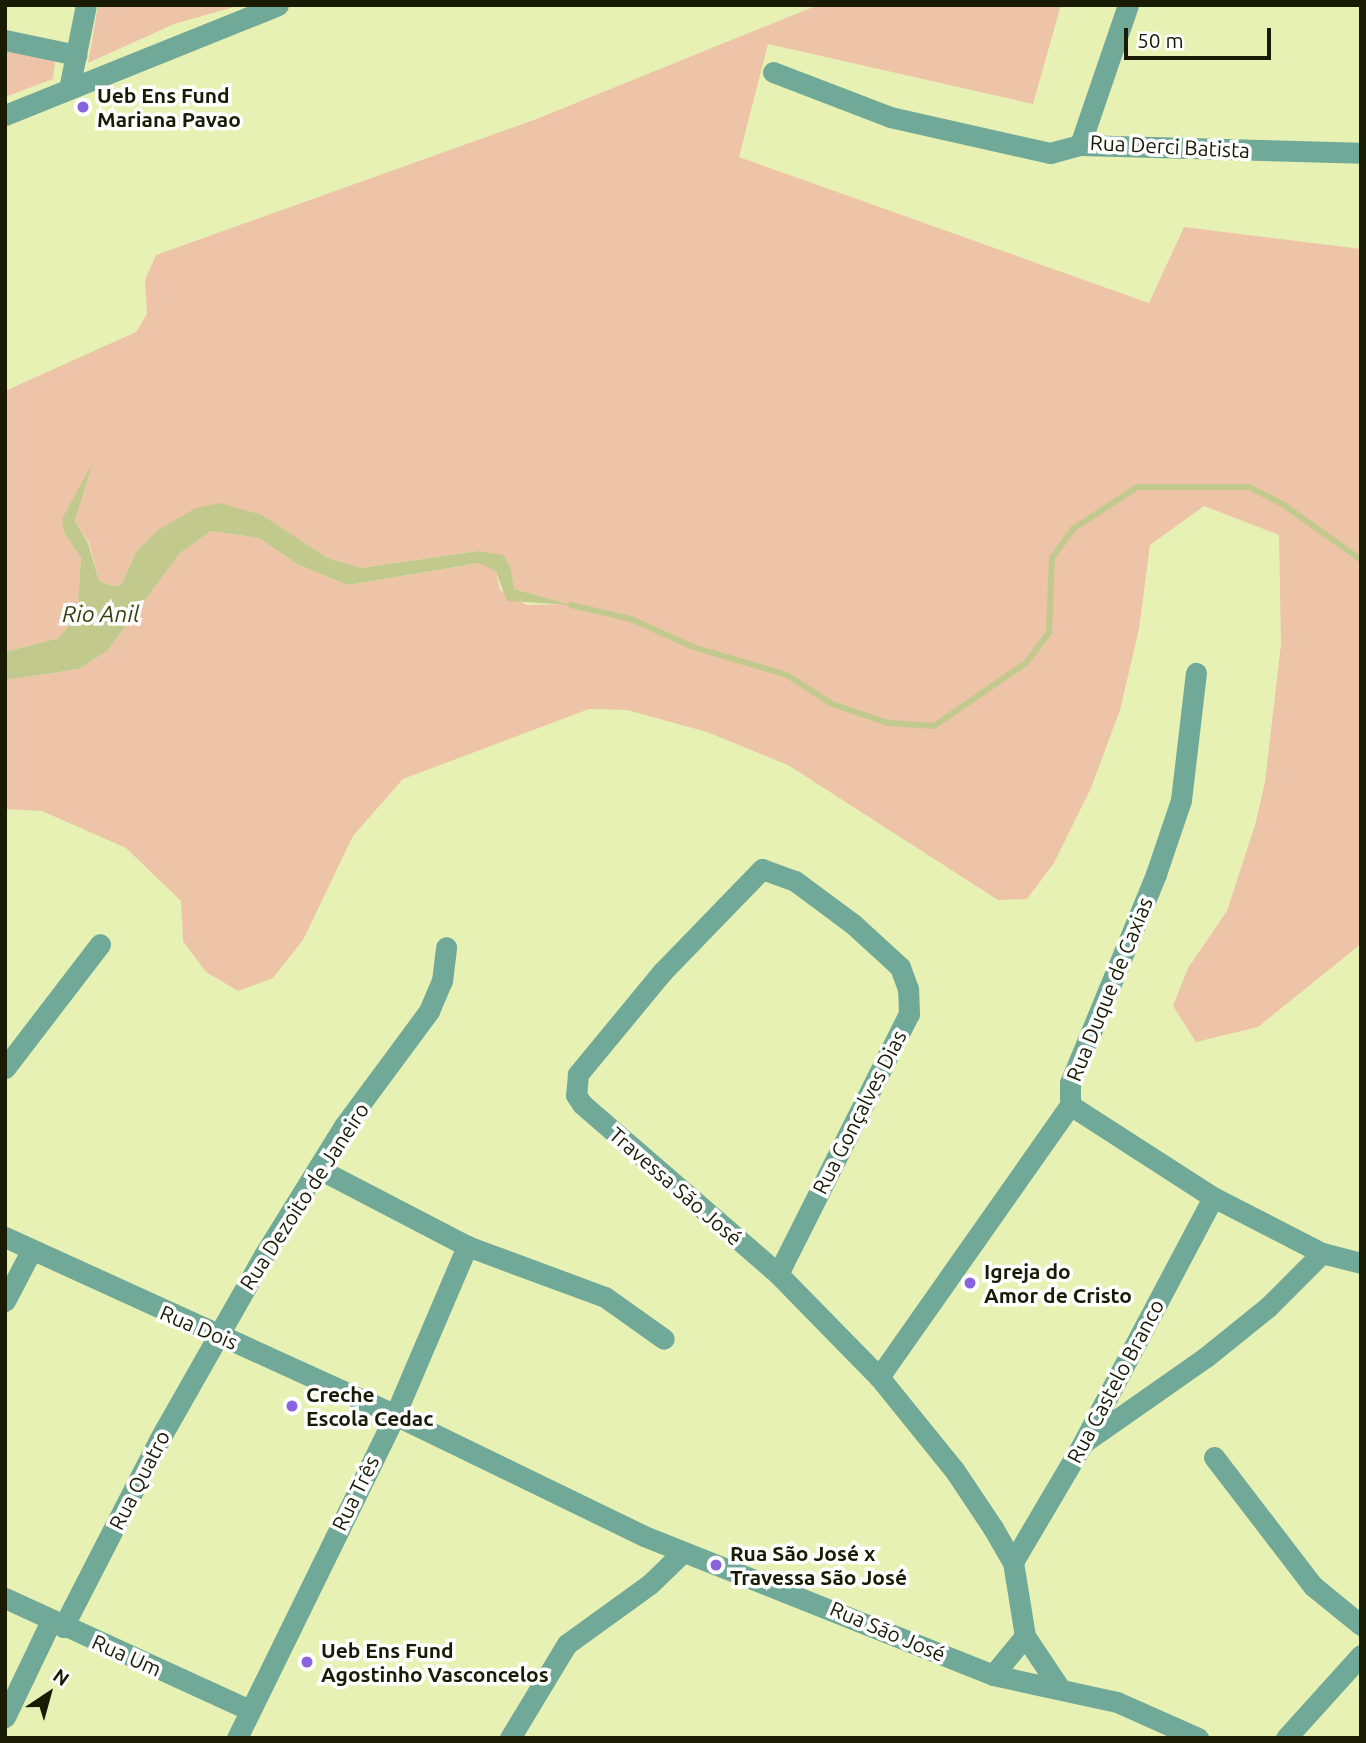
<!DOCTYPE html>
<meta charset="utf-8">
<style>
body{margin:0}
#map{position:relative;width:1366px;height:1743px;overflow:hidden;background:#e8f1b4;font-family:Ubuntu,sans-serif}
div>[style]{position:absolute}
.green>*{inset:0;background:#eec4a9}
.water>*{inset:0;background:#c1c98d}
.stream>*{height:6px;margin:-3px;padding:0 3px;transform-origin:3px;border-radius:3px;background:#c1c98d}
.minor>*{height:21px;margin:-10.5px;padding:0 10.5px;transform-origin:10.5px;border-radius:10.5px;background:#71a999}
.dots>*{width:19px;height:19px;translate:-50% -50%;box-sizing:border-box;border:4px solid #fff;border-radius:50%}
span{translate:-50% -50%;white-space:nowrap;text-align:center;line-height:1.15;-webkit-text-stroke:7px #fff;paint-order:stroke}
.poi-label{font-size:21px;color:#191b05;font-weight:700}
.left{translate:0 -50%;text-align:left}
.street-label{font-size:21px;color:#191b05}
.water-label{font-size:23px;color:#393e0f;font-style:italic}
.frame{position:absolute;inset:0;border:7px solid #191b05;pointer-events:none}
.north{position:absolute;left:14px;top:1659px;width:70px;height:70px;-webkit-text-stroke:5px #fff;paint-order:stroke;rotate:36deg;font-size:19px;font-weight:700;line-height:28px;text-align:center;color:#191b05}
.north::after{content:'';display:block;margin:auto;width:24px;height:32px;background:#191b05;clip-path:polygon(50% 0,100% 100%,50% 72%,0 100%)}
.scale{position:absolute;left:1124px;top:28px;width:147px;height:32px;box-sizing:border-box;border:4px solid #191b05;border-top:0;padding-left:9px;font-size:21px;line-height:24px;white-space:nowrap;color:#191b05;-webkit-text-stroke:5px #fff;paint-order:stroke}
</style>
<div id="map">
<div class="green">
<i style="clip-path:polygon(98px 5px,241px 5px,174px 24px,88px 63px)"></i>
<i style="clip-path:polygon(818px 5px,1061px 5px,1033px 104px,768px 44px,739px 157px,1149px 303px,1184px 227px,1361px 249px,1361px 944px,1258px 1027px,1196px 1042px,1173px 1006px,1188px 968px,1227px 911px,1255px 825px,1265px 782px,1281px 644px,1279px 535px,1204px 506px,1150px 545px,1139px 629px,1120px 710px,1091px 788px,1054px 863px,1027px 899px,998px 900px,788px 765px,707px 732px,627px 710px,589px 709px,403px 779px,353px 836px,303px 940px,273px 978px,238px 991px,206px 972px,183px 941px,181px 901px,126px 848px,42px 811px,5px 809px,5px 680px,79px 669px,107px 651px,180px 553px,211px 531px,259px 538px,297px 564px,348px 585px,480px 563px,496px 572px,500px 590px,527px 605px,567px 604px,514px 589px,511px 568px,478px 551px,361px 568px,328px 558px,262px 515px,136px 552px,121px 585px,112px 586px,99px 581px,89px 543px,75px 521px,92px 465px,64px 533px,81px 558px,78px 604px,71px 623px,59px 638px,5px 652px,5px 391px,136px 332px,147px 314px,145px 280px,156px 255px,534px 120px)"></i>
<i style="clip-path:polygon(5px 51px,55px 61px,53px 79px,5px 97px)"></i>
</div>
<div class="water">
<i style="clip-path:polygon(93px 462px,75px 521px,88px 543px,99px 581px,112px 586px,121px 585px,136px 552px,158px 530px,196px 508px,220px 503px,262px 515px,328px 558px,361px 568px,478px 551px,503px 555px,511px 568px,514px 589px,571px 605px,507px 601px,496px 572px,479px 563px,348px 585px,297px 564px,259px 538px,211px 531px,180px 553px,107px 651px,79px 669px,5px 680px,5px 652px,59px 638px,71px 623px,78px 604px,81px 558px,64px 533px,62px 519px)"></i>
</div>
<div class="stream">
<i style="left:571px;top:605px;width:62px;rotate:13.1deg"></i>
<i style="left:631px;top:619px;width:68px;rotate:24.3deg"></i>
<i style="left:693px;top:647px;width:98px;rotate:16.6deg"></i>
<i style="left:787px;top:675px;width:54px;rotate:32.8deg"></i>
<i style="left:832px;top:704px;width:59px;rotate:18.7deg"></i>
<i style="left:888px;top:723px;width:46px;rotate:3.7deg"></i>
<i style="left:934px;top:726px;width:112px;rotate:-34.4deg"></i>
<i style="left:1026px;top:663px;width:39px;rotate:-53deg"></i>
<i style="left:1049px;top:632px;width:74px;rotate:-87.7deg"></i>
<i style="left:1052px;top:558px;width:36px;rotate:-54deg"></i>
<i style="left:1073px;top:529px;width:77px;rotate:-33.3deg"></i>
<i style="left:1137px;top:487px;width:112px"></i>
<i style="left:1249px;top:487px;width:39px;rotate:27deg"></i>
<i style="left:1284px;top:505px;width:95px;rotate:35.5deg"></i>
</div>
<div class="minor">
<i style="left:5px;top:40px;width:73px;rotate:11.9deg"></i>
<i style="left:773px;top:72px;width:125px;rotate:21deg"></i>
<i style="left:890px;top:117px;width:164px;rotate:12.7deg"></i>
<i style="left:1050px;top:153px;width:31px;rotate:-15deg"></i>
<i style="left:1080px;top:145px;width:281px;rotate:1.6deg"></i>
<i style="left:69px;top:89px;width:86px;rotate:-78.6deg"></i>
<i style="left:5px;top:115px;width:294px;rotate:-21.9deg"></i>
<i style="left:1080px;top:145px;width:148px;rotate:-71.1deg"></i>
<i style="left:5px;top:1068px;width:156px;rotate:-52.5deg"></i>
<i style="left:1070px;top:1105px;width:170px;rotate:32.8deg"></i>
<i style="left:1213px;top:1197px;width:123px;rotate:27.2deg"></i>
<i style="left:1322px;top:1253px;width:40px;rotate:14.4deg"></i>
<i style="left:321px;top:1170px;width:165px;rotate:27.5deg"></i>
<i style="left:467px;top:1246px;width:147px;rotate:20.3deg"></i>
<i style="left:605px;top:1297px;width:72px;rotate:35.4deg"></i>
<i style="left:5px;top:1237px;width:429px;rotate:24.5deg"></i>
<i style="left:395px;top:1415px;width:277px;rotate:25.9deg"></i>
<i style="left:644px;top:1536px;width:376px;rotate:21.7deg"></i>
<i style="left:993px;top:1675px;width:127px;rotate:12.3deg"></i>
<i style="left:1117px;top:1702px;width:89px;rotate:24deg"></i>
<i style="left:778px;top:1274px;width:291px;rotate:-63.3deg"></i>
<i style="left:909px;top:1014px;width:25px;rotate:-92deg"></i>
<i style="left:908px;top:989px;width:23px;rotate:-110deg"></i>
<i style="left:900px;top:967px;width:64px;rotate:-137.5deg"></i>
<i style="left:853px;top:924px;width:72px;rotate:-143.4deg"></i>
<i style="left:795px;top:881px;width:35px;rotate:-160deg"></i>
<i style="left:762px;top:869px;width:142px;rotate:134.1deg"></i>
<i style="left:663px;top:971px;width:134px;rotate:129.5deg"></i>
<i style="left:578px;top:1074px;width:21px;rotate:95deg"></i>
<i style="left:576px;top:1095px;width:11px;rotate:56deg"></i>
<i style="left:582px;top:1104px;width:259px;rotate:40.9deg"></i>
<i style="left:778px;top:1274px;width:144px;rotate:45.6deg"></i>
<i style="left:879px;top:1377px;width:121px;rotate:51deg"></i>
<i style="left:955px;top:1471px;width:69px;rotate:56.3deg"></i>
<i style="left:993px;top:1528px;width:39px;rotate:60deg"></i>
<i style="left:1013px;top:1562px;width:75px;rotate:80.8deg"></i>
<i style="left:1025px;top:1636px;width:61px;rotate:56.3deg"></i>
<i style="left:5px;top:1301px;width:56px;rotate:-62.5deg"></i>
<i style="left:879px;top:1377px;width:332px;rotate:-54.9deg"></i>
<i style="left:1070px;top:1105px;width:22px;rotate:-90deg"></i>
<i style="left:1070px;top:1083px;width:226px;rotate:-67.6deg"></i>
<i style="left:1156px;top:874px;width:78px;rotate:-71.3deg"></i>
<i style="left:1181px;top:800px;width:128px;rotate:-83.3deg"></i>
<i style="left:1086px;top:1441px;width:146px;rotate:-35deg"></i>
<i style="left:1206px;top:1357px;width:80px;rotate:-38.9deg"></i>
<i style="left:1268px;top:1307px;width:76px;rotate:-45deg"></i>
<i style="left:1214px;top:1457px;width:163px;rotate:52.5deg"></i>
<i style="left:1313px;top:1586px;width:62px;rotate:39.1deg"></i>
<i style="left:1013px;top:1562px;width:138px;rotate:-59.5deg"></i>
<i style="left:1083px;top:1443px;width:278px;rotate:-62.1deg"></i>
<i style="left:5px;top:1598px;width:269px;rotate:24.6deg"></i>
<i style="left:63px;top:1627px;width:210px;rotate:-62.8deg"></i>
<i style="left:159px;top:1440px;width:213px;rotate:-60.4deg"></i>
<i style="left:264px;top:1255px;width:152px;rotate:-58.2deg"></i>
<i style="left:344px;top:1126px;width:143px;rotate:-53.5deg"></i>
<i style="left:429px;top:1011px;width:33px;rotate:-67deg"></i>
<i style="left:442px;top:981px;width:34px;rotate:-83deg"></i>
<i style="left:993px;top:1675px;width:50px;rotate:-50.6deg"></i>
<i style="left:5px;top:1717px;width:106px;rotate:-64.4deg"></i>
<i style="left:237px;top:1738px;width:360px;rotate:-63.9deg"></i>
<i style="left:395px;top:1415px;width:184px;rotate:-66.9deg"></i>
<i style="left:510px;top:1738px;width:110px;rotate:-58.8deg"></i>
<i style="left:567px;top:1644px;width:102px;rotate:-35.9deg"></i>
<i style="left:650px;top:1584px;width:46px;rotate:-44.1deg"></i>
<i style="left:1286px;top:1738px;width:112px;rotate:-47.9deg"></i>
</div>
<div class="dots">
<i style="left:83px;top:107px;background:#8964de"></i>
<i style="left:970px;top:1283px;background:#8964de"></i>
<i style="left:292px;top:1406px;background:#8964de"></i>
<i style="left:716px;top:1565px;background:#8964de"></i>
<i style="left:307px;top:1662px;background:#8964de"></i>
</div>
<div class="poi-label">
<span class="left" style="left:97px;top:107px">Ueb Ens Fund<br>Mariana Pavao</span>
<span class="left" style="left:984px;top:1283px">Igreja do<br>Amor de Cristo</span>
<span class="left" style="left:306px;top:1406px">Creche<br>Escola Cedac</span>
<span class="left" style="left:730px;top:1565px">Rua São José x<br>Travessa São José</span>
<span class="left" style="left:321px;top:1662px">Ueb Ens Fund<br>Agostinho Vasconcelos</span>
</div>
<div class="street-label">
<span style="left:1170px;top:146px;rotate:3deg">Rua Derci Batista</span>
<span style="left:1109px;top:989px;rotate:-68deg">Rua Duque de Caxias</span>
<span style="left:859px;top:1112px;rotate:-63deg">Rua Gonçalves Dias</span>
<span style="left:676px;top:1186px;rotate:41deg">Travessa São José</span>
<span style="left:304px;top:1196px;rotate:-57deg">Rua Dezoito de Janeiro</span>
<span style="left:199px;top:1327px;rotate:23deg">Rua Dois</span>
<span style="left:1115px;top:1381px;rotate:-62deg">Rua Castelo Branco</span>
<span style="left:139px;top:1480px;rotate:-63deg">Rua Quatro</span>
<span style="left:355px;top:1493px;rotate:-64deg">Rua Três</span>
<span style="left:888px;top:1631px;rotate:23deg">Rua São José</span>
<span style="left:127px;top:1655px;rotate:24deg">Rua Um</span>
</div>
<div class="water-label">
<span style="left:101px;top:614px">Rio Anil</span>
</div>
<div class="frame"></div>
<div class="north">N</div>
<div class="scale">50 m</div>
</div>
